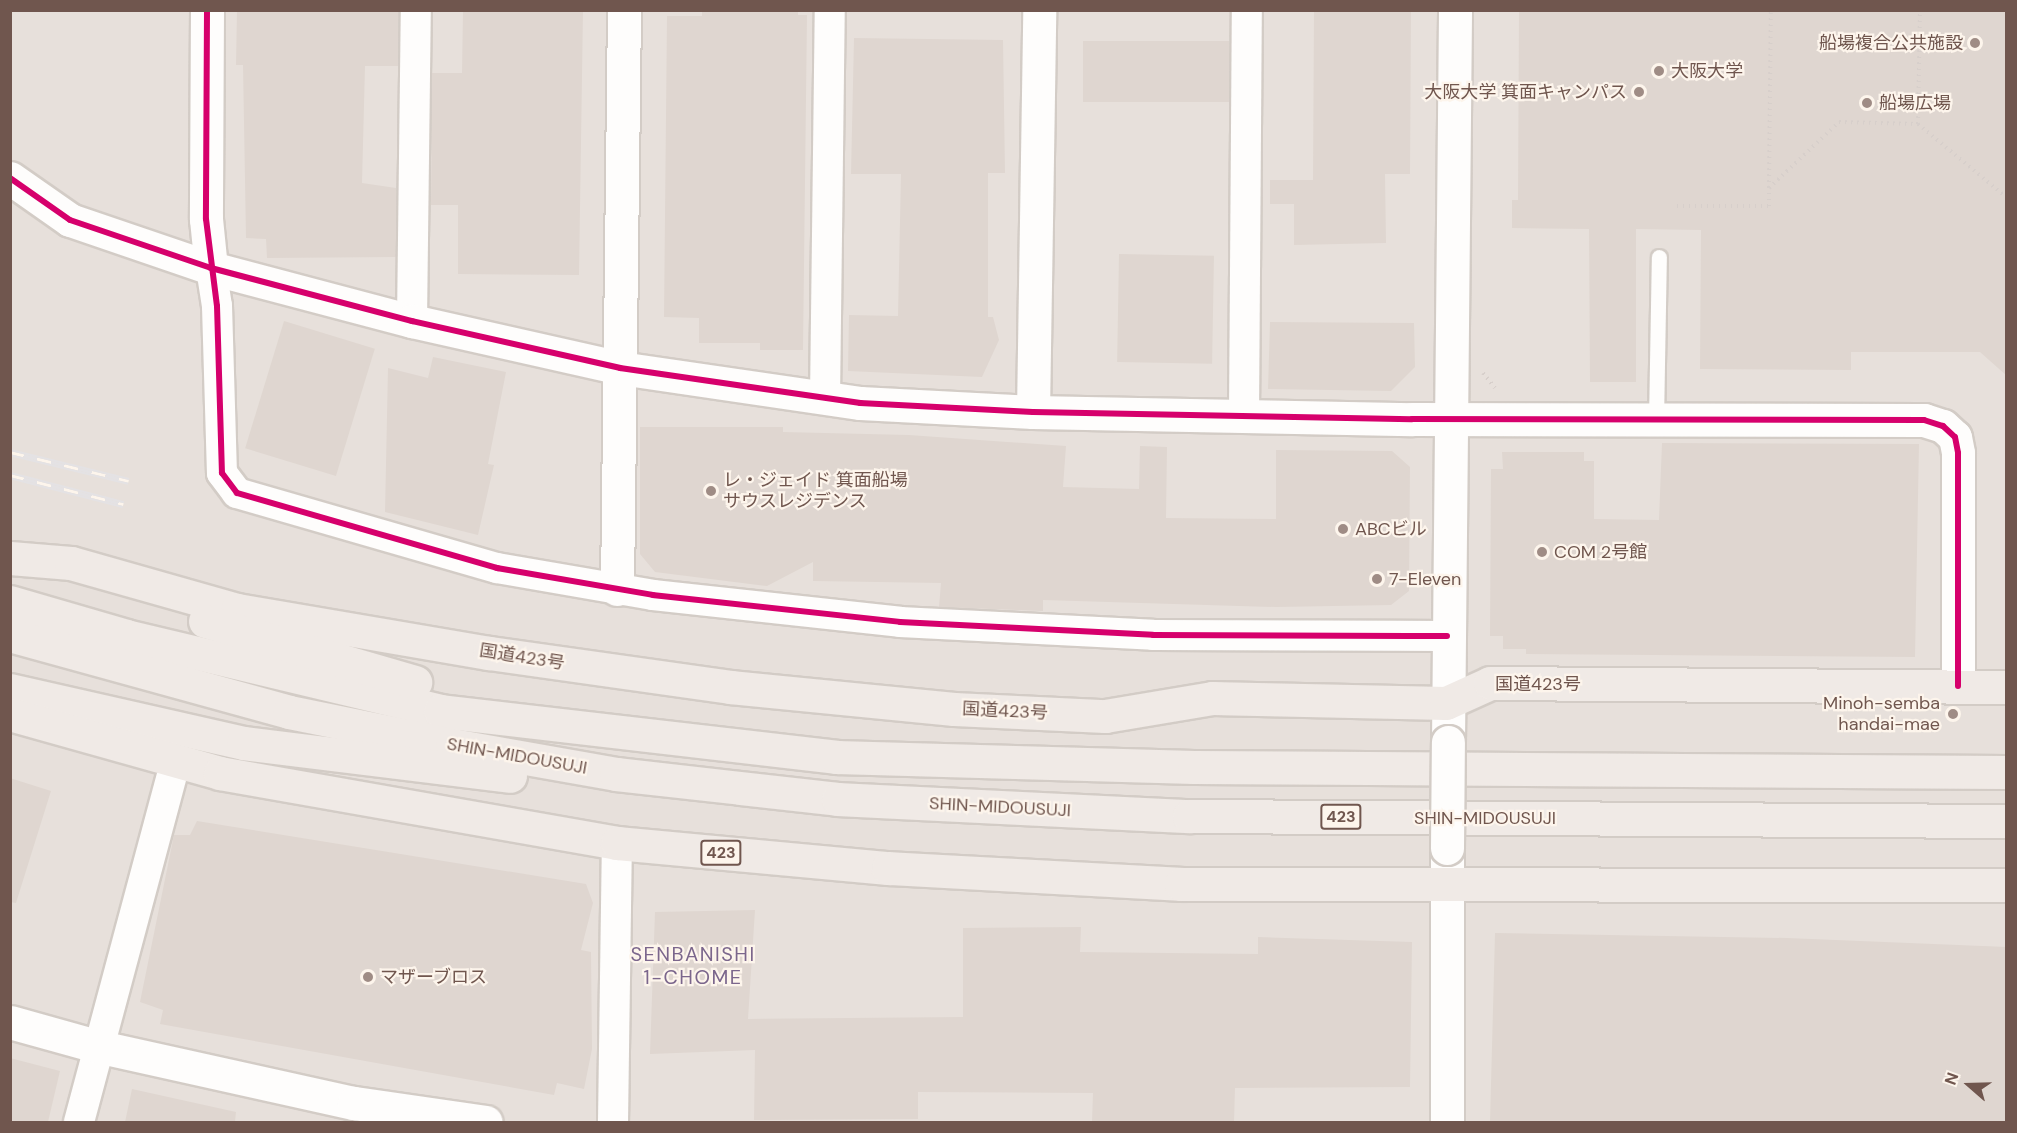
<!DOCTYPE html>
<meta charset="utf-8">
<style>
body{margin:0}
#map{position:relative;width:2017px;height:1133px;overflow:hidden;background:#f6f0ea;font-family:"DM Sans","Noto Sans JP",sans-serif}
div>[style]{position:absolute}
.industrial>*{inset:0;background:#e7e0db;transform-origin:0 0}
.building>*{inset:0;background:#dfd6d0;transform-origin:0 0}
.path>*{height:4px;margin-top:-2px;transform-origin:0;background:repeating-linear-gradient(90deg,#d7cfcb 0 1.5px,transparent 0 6px)}
.roads{filter:drop-shadow(2px 0 #d3ccc6) drop-shadow(-2px 0 #d3ccc6) drop-shadow(0 2px #d3ccc6) drop-shadow(0 -2px #d3ccc6)}
.service>*{height:15px;margin:-7.5px;padding:0 7.5px;transform-origin:7.5px;border-radius:7.5px;background:#fefdfc}
.minor>*{height:30px;margin:-15px;padding:0 15px;transform-origin:15px;border-radius:15px;background:#fefdfc}
.tertiary>*{height:33px;margin:-16.5px;padding:0 16.5px;transform-origin:16.5px;border-radius:16.5px;background:#fefdfc}
.trunk>*{height:33px;margin:-16.5px;padding:0 16.5px;transform-origin:16.5px;border-radius:16.5px;background:#f0eae6}
.rail>*{height:7px;margin-top:-3.5px;transform-origin:0;background:repeating-linear-gradient(90deg,#fdf5ec 0 14px,#e4e2e4 0 28px);box-sizing:border-box;border-block:2px solid #e4e2e4}
.bridges{filter:drop-shadow(2px 0 #d3ccc6) drop-shadow(-2px 0 #d3ccc6) drop-shadow(0 2px #d3ccc6) drop-shadow(0 -2px #d3ccc6)}
.tertiary-bridge>*{height:33px;margin:-16.5px;padding:0 16.5px;transform-origin:16.5px;border-radius:16.5px;background:#fefdfc}
.cycleway>*{height:6px;margin:-3px;padding:0 3px;transform-origin:3px;border-radius:3px;background:#d6006c}
.dots>*{width:16px;height:16px;translate:-50% -50%;box-sizing:border-box;border:3px solid #fdf5ec;border-radius:50%}
span{translate:-50% -50%;white-space:nowrap;text-align:center;line-height:1.15;-webkit-text-stroke:4.5px #fdf5ec;paint-order:stroke}
.shield-label span{padding:2px 4px;background:#fdf5ec;border:2px solid;border-radius:4px;-webkit-text-stroke-width:0}
.shield-label{font-size:16px;color:#70564e;font-weight:700}
.poi-label{font-size:18px;color:#70564e}
.right{translate:-100% -50%;text-align:right}
.left{translate:0 -50%;text-align:left}
.street-label{font-size:18px;color:#70564e}
.neighbourhood-label{font-size:20px;color:#7b668c;letter-spacing:1.5px}
.frame{position:absolute;inset:0;border:12px solid #70564e;pointer-events:none}
.north{position:absolute;left:1939px;top:1055px;width:60px;height:60px;-webkit-text-stroke:4px #fdf5ec;paint-order:stroke;rotate:290deg;font-size:16px;font-weight:700;line-height:24px;text-align:center;color:#70564e}
.north::after{content:'';display:block;margin:auto;width:21px;height:27px;background:#70564e;clip-path:polygon(50% 0,100% 100%,50% 72%,0 100%)}
</style>
<div id="map">
<div class="industrial">
<i style="left:11px;top:11px;width:1995px;height:1111px"></i>
</div>
<div class="building">
<i style="clip-path:polygon(237px 10px,399px 10px,398px 66px,365px 66px,362px 183px,396px 188px,396px 257px,267px 258px,266px 239px,246px 238px,243px 65px,236px 65px)"></i>
<i style="clip-path:polygon(463px 10px,583px 10px,579px 275px,458px 274px,458px 205px,431px 205px,432px 73px,462px 73px)"></i>
<i style="clip-path:polygon(702px 10px,798px 10px,798px 15px,807px 15px,803px 350px,760px 350px,760px 343px,699px 343px,699px 318px,664px 317px,667px 16px,702px 16px)"></i>
<i style="clip-path:polygon(1314px 10px,1411px 10px,1410px 174px,1385px 174px,1386px 243px,1294px 245px,1294px 204px,1270px 204px,1270px 180px,1313px 180px)"></i>
<i style="clip-path:polygon(1519px 10px,2007px 10px,2007px 376px,1980px 352px,1851px 352px,1851px 370px,1700px 369px,1701px 230px,1636px 229px,1636px 382px,1590px 382px,1589px 229px,1512px 228px,1512px 200px,1518px 200px)"></i>
<i style="clip-path:polygon(854px 38px,1003px 40px,1005px 173px,988px 173px,988px 317px,993px 317px,999px 340px,982px 377px,848px 371px,849px 315px,898px 316px,901px 174px,851px 174px)"></i>
<i style="left:1083px;top:41px;width:146px;height:61px"></i>
<i style="left:1119px;top:254px;width:95px;height:108px;rotate:1deg"></i>
<i style="left:284px;top:321px;width:95px;height:133px;rotate:17deg"></i>
<i style="clip-path:polygon(1270px 322px,1414px 323px,1415px 367px,1391px 391px,1268px 389px)"></i>
<i style="clip-path:polygon(433px 357px,506px 372px,488px 464px,494px 465px,478px 535px,385px 512px,388px 368px,428px 378px)"></i>
<i style="clip-path:polygon(640px 427px,783px 427px,783px 432px,909px 435px,1066px 446px,1063px 487px,1139px 489px,1140px 446px,1167px 447px,1166px 518px,1276px 519px,1276px 450px,1392px 451px,1410px 467px,1409px 591px,1391px 605px,1276px 607px,1043px 600px,1043px 611px,939px 607px,941px 583px,813px 581px,813px 562px,767px 586px,655px 572px,640px 554px)"></i>
<i style="clip-path:polygon(1662px 443px,1919px 444px,1915px 657px,1526px 654px,1526px 649px,1503px 649px,1503px 636px,1490px 636px,1491px 469px,1503px 469px,1502px 452px,1584px 452px,1584px 461px,1594px 461px,1594px 519px,1659px 520px)"></i>
<i style="clip-path:polygon(10px 778px,51px 791px,16px 903px,10px 902px)"></i>
<i style="clip-path:polygon(197px 821px,586px 884px,593px 903px,581px 950px,591px 952px,592px 1049px,584px 1089px,557px 1083px,554px 1095px,160px 1024px,163px 1010px,140px 1002px,174px 835px,190px 835px)"></i>
<i style="clip-path:polygon(755px 910px,748px 1019px,963px 1017px,963px 928px,1081px 927px,1080px 952px,1258px 954px,1258px 937px,1412px 942px,1410px 1087px,1235px 1088px,1234px 1122px,1092px 1122px,1093px 1093px,918px 1092px,918px 1119px,754px 1120px,755px 1050px,650px 1054px,655px 912px)"></i>
<i style="clip-path:polygon(1495px 933px,1787px 938px,2007px 947px,2007px 1122px,1490px 1122px)"></i>
<i style="clip-path:polygon(10px 1058px,60px 1071px,48px 1122px,10px 1122px)"></i>
<i style="clip-path:polygon(132px 1089px,236px 1112px,235px 1122px,125px 1122px)"></i>
</div>
<div class="path">
<i style="left:1918px;top:124px;width:114px;rotate:-89deg"></i>
<i style="left:1769px;top:188px;width:178px;rotate:-89.4deg"></i>
<i style="left:1677px;top:206px;width:92px"></i>
<i style="left:1769px;top:206px;width:18px;rotate:-90deg"></i>
<i style="left:1769px;top:188px;width:96px;rotate:-43.3deg"></i>
<i style="left:1839px;top:122px;width:79px;rotate:1.5deg"></i>
<i style="left:1918px;top:124px;width:114px;rotate:39.7deg"></i>
<i style="left:1483px;top:373px;width:19px;rotate:51deg"></i>
</div>
<div class="roads">
<div class="service">
<i style="left:1656px;top:421px;width:164px;rotate:-89deg"></i>
</div>
<div class="minor">
<i style="left:211px;top:268px;width:38px;rotate:81deg"></i>
<i style="left:217px;top:306px;width:167px;rotate:88.3deg"></i>
<i style="left:222px;top:473px;width:25px;rotate:53deg"></i>
<i style="left:237px;top:493px;width:271px;rotate:16.1deg"></i>
<i style="left:497px;top:568px;width:158px;rotate:9.8deg"></i>
<i style="left:653px;top:595px;width:248px;rotate:6.2deg"></i>
<i style="left:900px;top:622px;width:253px;rotate:2.9deg"></i>
<i style="left:1153px;top:635px;width:294px;rotate:0.2deg"></i>
<i style="left:412px;top:321px;width:311px;rotate:-89.3deg"></i>
<i style="left:825px;top:399px;width:389px;rotate:-89.3deg"></i>
<i style="left:1244px;top:416px;width:406px;rotate:-89.6deg"></i>
<i style="left:79px;top:1122px;width:375px;rotate:-75deg"></i>
<i style="left:613px;top:1122px;width:279px;rotate:-89.2deg"></i>
</div>
<div class="tertiary">
<i style="left:207px;top:10px;width:209px;rotate:90.3deg"></i>
<i style="left:206px;top:219px;width:49px;rotate:84.2deg"></i>
<i style="left:10px;top:178px;width:73px;rotate:35deg"></i>
<i style="left:70px;top:220px;width:149px;rotate:18.8deg"></i>
<i style="left:211px;top:268px;width:208px;rotate:14.8deg"></i>
<i style="left:412px;top:321px;width:213px;rotate:12.7deg"></i>
<i style="left:620px;top:368px;width:243px;rotate:8.3deg"></i>
<i style="left:860px;top:403px;width:173px;rotate:3deg"></i>
<i style="left:1033px;top:412px;width:379px;rotate:1.1deg"></i>
<i style="left:1412px;top:419px;width:512px;rotate:0.11deg"></i>
<i style="left:1924px;top:420px;width:20px;rotate:18deg"></i>
<i style="left:1943px;top:426px;width:16px;rotate:43deg"></i>
<i style="left:1955px;top:437px;width:16px;rotate:79deg"></i>
<i style="left:1958px;top:453px;width:233px;rotate:90deg"></i>
<i style="left:1033px;top:412px;width:402px;rotate:-89.1deg"></i>
<i style="left:617px;top:589px;width:579px;rotate:-89.31deg"></i>
<i style="left:1448px;top:742px;width:732px;rotate:-89.45deg"></i>
<i style="left:10px;top:1022px;width:89px;rotate:15.6deg"></i>
<i style="left:96px;top:1046px;width:264px;rotate:12.5deg"></i>
<i style="left:354px;top:1103px;width:133px;rotate:8.2deg"></i>
<i style="left:1447px;top:1122px;width:274px;rotate:-90deg"></i>
</div>
<div class="trunk">
<i style="left:10px;top:558px;width:61px;rotate:4.7deg"></i>
<i style="left:71px;top:563px;width:173px;rotate:15.8deg"></i>
<i style="left:237px;top:610px;width:256px;rotate:9.7deg"></i>
<i style="left:489px;top:653px;width:243px;rotate:8deg"></i>
<i style="left:730px;top:687px;width:225px;rotate:5.6deg"></i>
<i style="left:954px;top:709px;width:151px;rotate:2.7deg"></i>
<i style="left:1105px;top:716px;width:109px;rotate:-9.5deg"></i>
<i style="left:1212px;top:698px;width:234px;rotate:1.2deg"></i>
<i style="left:1446px;top:703px;width:48px;rotate:-24.4deg"></i>
<i style="left:1490px;top:683px;width:516px;rotate:0.44deg"></i>
<i style="left:10px;top:602px;width:121px;rotate:16.3deg"></i>
<i style="left:126px;top:636px;width:323px;rotate:13.4deg"></i>
<i style="left:440px;top:711px;width:399px;rotate:6.6deg"></i>
<i style="left:836px;top:757px;width:358px;rotate:1.6deg"></i>
<i style="left:1194px;top:767px;width:812px;rotate:0.35deg"></i>
<i style="left:205px;top:621px;width:219px;rotate:16.2deg"></i>
<i style="left:10px;top:635px;width:289px;rotate:15.4deg"></i>
<i style="left:289px;top:712px;width:166px;rotate:11.4deg"></i>
<i style="left:452px;top:745px;width:167px;rotate:10deg"></i>
<i style="left:616px;top:774px;width:223px;rotate:6.4deg"></i>
<i style="left:838px;top:799px;width:351px;rotate:2.8deg"></i>
<i style="left:1189px;top:816px;width:817px;rotate:0.35deg"></i>
<i style="left:10px;top:690px;width:239px;rotate:12.8deg"></i>
<i style="left:243px;top:743px;width:269px;rotate:7deg"></i>
<i style="left:10px;top:714px;width:218px;rotate:15.7deg"></i>
<i style="left:220px;top:773px;width:403px;rotate:10deg"></i>
<i style="left:617px;top:843px;width:272px;rotate:5.3deg"></i>
<i style="left:888px;top:868px;width:293px;rotate:3.1deg"></i>
<i style="left:1181px;top:884px;width:825px;rotate:0.07deg"></i>
</div>
</div>
<div class="rail">
<i style="left:10px;top:452px;width:122px;rotate:13.7deg"></i>
<i style="left:10px;top:475px;width:117px;rotate:14.4deg"></i>
</div>
<div class="bridges">
<div class="tertiary-bridge">
<i style="left:1447px;top:848px;width:106px;rotate:-89.5deg"></i>
</div>
</div>
<div class="cycleway">
<i style="left:207px;top:10px;width:209px;rotate:90.3deg"></i>
<i style="left:206px;top:219px;width:88px;rotate:82.8deg"></i>
<i style="left:217px;top:306px;width:167px;rotate:88.3deg"></i>
<i style="left:222px;top:473px;width:25px;rotate:53deg"></i>
<i style="left:237px;top:493px;width:271px;rotate:16.1deg"></i>
<i style="left:497px;top:568px;width:158px;rotate:9.8deg"></i>
<i style="left:653px;top:595px;width:248px;rotate:6.2deg"></i>
<i style="left:900px;top:622px;width:253px;rotate:2.9deg"></i>
<i style="left:1153px;top:635px;width:294px;rotate:0.2deg"></i>
<i style="left:10px;top:178px;width:73px;rotate:35deg"></i>
<i style="left:70px;top:220px;width:149px;rotate:18.8deg"></i>
<i style="left:211px;top:268px;width:208px;rotate:14.8deg"></i>
<i style="left:412px;top:321px;width:213px;rotate:12.7deg"></i>
<i style="left:620px;top:368px;width:243px;rotate:8.3deg"></i>
<i style="left:860px;top:403px;width:173px;rotate:3deg"></i>
<i style="left:1033px;top:412px;width:379px;rotate:1.1deg"></i>
<i style="left:1412px;top:419px;width:512px;rotate:0.11deg"></i>
<i style="left:1924px;top:420px;width:20px;rotate:18deg"></i>
<i style="left:1943px;top:426px;width:16px;rotate:43deg"></i>
<i style="left:1955px;top:437px;width:16px;rotate:79deg"></i>
<i style="left:1958px;top:453px;width:233px;rotate:90deg"></i>
</div>
<div class="dots">
<i style="left:1975px;top:43px;background:#9f8c85"></i>
<i style="left:1659px;top:71px;background:#9f8c85"></i>
<i style="left:1639px;top:92px;background:#9f8c85"></i>
<i style="left:1867px;top:103px;background:#9f8c85"></i>
<i style="left:711px;top:491px;background:#9f8c85"></i>
<i style="left:1343px;top:529px;background:#9f8c85"></i>
<i style="left:1542px;top:552px;background:#9f8c85"></i>
<i style="left:1377px;top:579px;background:#9f8c85"></i>
<i style="left:1953px;top:714px;background:#9f8c85"></i>
<i style="left:368px;top:977px;background:#9f8c85"></i>
</div>
<div class="shield-label">
<span style="left:1341px;top:817px">423</span>
<span style="left:721px;top:853px">423</span>
</div>
<div class="poi-label">
<span class="right" style="left:1963px;top:43px">船場複合公共施設</span>
<span class="left" style="left:1671px;top:71px">大阪大学</span>
<span class="right" style="left:1627px;top:92px">大阪大学 箕面キャンパス</span>
<span class="left" style="left:1879px;top:103px">船場広場</span>
<span class="left" style="left:723px;top:491px">レ・ジェイド 箕面船場<br>サウスレジデンス</span>
<span class="left" style="left:1355px;top:529px">ABCビル</span>
<span class="left" style="left:1554px;top:552px">COM 2号館</span>
<span class="left" style="left:1389px;top:579px">7-Eleven</span>
<span class="right" style="left:1940px;top:714px">Minoh-semba<br>handai-mae</span>
<span class="left" style="left:380px;top:977px">マザーブロス</span>
</div>
<div class="street-label">
<span style="left:522px;top:657px;rotate:9deg">国道423号</span>
<span style="left:1538px;top:684px">国道423号</span>
<span style="left:1005px;top:711px;rotate:3deg">国道423号</span>
<span style="left:517px;top:756px;rotate:10deg">SHIN-MIDOUSUJI</span>
<span style="left:1000px;top:807px;rotate:3deg">SHIN-MIDOUSUJI</span>
<span style="left:1485px;top:818px">SHIN-MIDOUSUJI</span>
</div>
<div class="neighbourhood-label">
<span style="left:693px;top:966px">SENBANISHI<br>1-CHOME</span>
</div>
<div class="frame"></div>
<div class="north">N</div>
</div>
